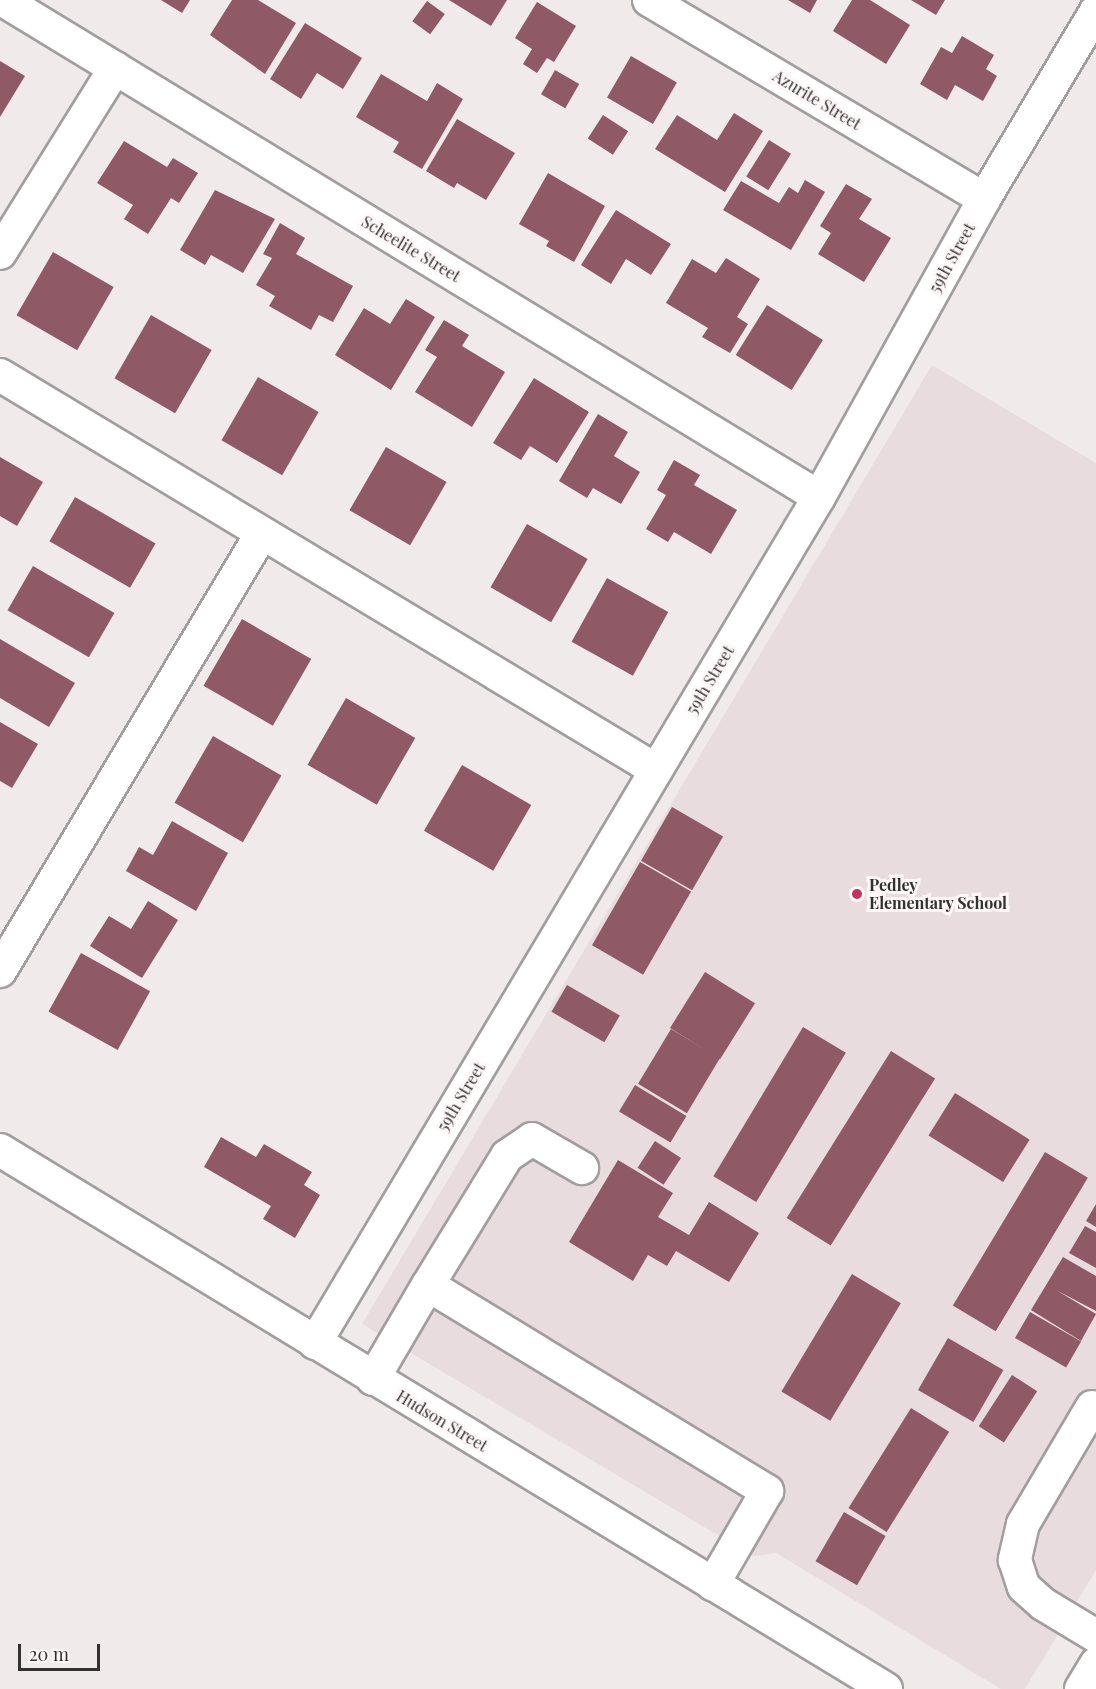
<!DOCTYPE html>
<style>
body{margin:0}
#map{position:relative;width:1096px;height:1689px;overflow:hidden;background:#f0eaeb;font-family:"Playfair Display",serif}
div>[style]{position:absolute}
.built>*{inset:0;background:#e9dcde}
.building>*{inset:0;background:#8f5966;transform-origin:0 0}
.roads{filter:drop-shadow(2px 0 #a29d9e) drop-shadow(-2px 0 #a29d9e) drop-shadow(0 2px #a29d9e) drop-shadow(0 -2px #a29d9e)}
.minor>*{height:32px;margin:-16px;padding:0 16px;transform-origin:16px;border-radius:16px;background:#fff}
.dots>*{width:16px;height:16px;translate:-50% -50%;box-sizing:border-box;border:3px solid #fdf7f8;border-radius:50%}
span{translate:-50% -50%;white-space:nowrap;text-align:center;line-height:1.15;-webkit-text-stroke:6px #fdf7f8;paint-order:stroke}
.street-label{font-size:16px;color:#323030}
.poi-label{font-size:16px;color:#323030;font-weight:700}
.left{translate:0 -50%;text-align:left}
.scale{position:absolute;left:18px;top:1644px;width:82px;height:27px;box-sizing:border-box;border:3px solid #323030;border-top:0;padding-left:8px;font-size:18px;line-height:21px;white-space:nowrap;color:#323030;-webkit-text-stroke:4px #fdf7f8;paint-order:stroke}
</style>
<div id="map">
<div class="built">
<i style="clip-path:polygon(932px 365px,1096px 463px,1096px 1570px,1025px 1689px,1001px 1689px,776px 1553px,754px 1556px,721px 1537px,362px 1324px)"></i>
</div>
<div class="building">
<i style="clip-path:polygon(161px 0,190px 0,182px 13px)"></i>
<i style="clip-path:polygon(232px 0,258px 0,296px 23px,265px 74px,210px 35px)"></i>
<i style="clip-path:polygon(449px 0,507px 0,491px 26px)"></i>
<i style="clip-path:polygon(788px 0,817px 0,810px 13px)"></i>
<i style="clip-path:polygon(852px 0,870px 0,910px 25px,886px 64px,833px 31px)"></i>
<i style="clip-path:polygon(911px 0,945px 0,936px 15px)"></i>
<i style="left:427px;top:1px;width:22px;height:25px;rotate:36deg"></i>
<i style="clip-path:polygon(537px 2px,576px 26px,554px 62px,547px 58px,537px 73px,523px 64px,532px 49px,515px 38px)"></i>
<i style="clip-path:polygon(305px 23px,362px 58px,343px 89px,317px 73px,301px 99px,270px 79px)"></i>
<i style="clip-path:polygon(962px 36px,994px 55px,986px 69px,997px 76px,983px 101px,955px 85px,947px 100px,920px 84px,941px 47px,952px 53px)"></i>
<i style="left:631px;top:56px;width:53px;height:48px;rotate:30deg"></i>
<i style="clip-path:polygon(0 61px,25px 76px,0 117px)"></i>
<i style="left:555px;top:70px;width:28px;height:28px;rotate:30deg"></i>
<i style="clip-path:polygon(381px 74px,427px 101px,437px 83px,463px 99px,422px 169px,393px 152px,399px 142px,356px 117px)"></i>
<i style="clip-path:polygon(734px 113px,763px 131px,725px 192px,655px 149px,677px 115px,717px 140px)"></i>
<i style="left:603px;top:115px;width:30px;height:28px;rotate:33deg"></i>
<i style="clip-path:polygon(457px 119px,515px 153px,486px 200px,457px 183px,454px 188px,426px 171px)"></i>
<i style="left:769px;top:140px;width:26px;height:43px;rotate:32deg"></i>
<i style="clip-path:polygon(124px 141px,167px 167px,173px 158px,198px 173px,179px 203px,171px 198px,148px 234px,124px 219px,133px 205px,97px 183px)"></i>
<i style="clip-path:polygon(548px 173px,605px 206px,574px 262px,546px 246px,549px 241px,519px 224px)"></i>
<i style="clip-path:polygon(805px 180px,825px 192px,791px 250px,723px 210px,741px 181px,779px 203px,789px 187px,798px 193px)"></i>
<i style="clip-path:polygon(846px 184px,872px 199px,859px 219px,891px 238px,864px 282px,818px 254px,831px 233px,820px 226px)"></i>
<i style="clip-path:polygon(215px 190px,275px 219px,243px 273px,211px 255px,205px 265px,180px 250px)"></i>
<i style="clip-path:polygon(616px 210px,671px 244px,651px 275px,626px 259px,611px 284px,581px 265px)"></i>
<i style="clip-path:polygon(280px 223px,305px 238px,296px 254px,353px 286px,333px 322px,319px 315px,311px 330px,269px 306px,275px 296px,256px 285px,272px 258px,263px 254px)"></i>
<i style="left:53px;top:252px;width:70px;height:73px;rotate:30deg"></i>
<i style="clip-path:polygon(726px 258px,760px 279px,737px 317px,748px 324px,730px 353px,702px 337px,708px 328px,666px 303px,692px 259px,716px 273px)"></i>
<i style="clip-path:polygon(406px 299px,435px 317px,391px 390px,335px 355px,364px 308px,390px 324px)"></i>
<i style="left:767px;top:305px;width:66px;height:59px;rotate:32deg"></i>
<i style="left:151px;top:315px;width:70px;height:73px;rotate:30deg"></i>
<i style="clip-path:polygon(444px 320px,469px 335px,462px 346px,505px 372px,472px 427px,415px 392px,437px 357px,425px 350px)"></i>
<i style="left:258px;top:377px;width:70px;height:73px;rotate:30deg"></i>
<i style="clip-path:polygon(534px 378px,589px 412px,557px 463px,530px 446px,521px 460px,493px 443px)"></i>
<i style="clip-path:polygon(598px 414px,628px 432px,614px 456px,640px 472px,621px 504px,593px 488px,587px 498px,559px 481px)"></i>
<i style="left:386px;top:447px;width:70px;height:73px;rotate:30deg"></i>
<i style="clip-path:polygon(0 457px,43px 482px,17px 526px,0 516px)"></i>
<i style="clip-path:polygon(674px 460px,700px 475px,694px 485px,737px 510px,711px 554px,674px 532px,668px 542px,646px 529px,666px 495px,657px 490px)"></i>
<i style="left:75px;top:497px;width:93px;height:51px;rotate:30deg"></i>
<i style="left:527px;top:524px;width:70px;height:73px;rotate:30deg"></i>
<i style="left:33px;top:566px;width:94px;height:51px;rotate:30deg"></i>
<i style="left:607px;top:578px;width:70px;height:73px;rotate:29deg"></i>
<i style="left:242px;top:619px;width:80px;height:77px;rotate:30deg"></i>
<i style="clip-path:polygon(0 639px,75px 683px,49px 727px,0 698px)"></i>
<i style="left:346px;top:698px;width:80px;height:77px;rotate:30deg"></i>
<i style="clip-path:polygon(0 722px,38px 744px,12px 788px,0 781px)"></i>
<i style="left:213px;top:736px;width:79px;height:77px;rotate:30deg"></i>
<i style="left:462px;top:765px;width:80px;height:76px;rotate:30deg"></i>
<i style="left:672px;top:807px;width:59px;height:62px;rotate:30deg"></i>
<i style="clip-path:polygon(172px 821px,228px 853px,196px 911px,126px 871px,139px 847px,153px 855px)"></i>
<i style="left:640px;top:862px;width:59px;height:96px;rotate:30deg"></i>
<i style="clip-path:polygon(148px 901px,178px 920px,142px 978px,90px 946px,109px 916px,131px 929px)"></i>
<i style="left:81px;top:953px;width:79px;height:67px;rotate:29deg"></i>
<i style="left:705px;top:972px;width:59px;height:66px;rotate:32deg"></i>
<i style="left:567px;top:985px;width:61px;height:31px;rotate:30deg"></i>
<i style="left:803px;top:1027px;width:50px;height:174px;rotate:31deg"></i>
<i style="left:671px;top:1029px;width:57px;height:64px;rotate:31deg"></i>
<i style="left:891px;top:1051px;width:52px;height:197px;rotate:32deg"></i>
<i style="left:635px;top:1085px;width:60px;height:31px;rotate:31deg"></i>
<i style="left:955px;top:1093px;width:88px;height:50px;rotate:32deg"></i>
<i style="clip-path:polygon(221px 1137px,256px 1157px,264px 1144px,312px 1172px,304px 1185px,320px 1195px,295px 1238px,263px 1219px,271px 1206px,204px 1167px)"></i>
<i style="left:655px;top:1141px;width:31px;height:32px;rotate:33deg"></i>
<i style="left:1045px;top:1152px;width:50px;height:179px;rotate:31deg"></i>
<i style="clip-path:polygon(618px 1160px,673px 1193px,658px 1217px,689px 1235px,709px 1202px,759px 1233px,729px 1282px,676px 1251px,667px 1266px,648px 1255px,633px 1281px,569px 1242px)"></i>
<i style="clip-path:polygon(1096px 1204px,1096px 1227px,1086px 1221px)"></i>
<i style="clip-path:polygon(1085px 1226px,1096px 1232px,1096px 1268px,1069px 1253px)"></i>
<i style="clip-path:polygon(1063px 1257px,1096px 1276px,1096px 1311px,1056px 1290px,1096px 1314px,1081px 1341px,1031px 1310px)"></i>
<i style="left:852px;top:1274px;width:57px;height:137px;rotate:31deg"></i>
<i style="left:1030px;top:1312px;width:59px;height:30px;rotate:30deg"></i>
<i style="left:948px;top:1338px;width:64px;height:60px;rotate:30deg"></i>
<i style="left:1012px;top:1375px;width:30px;height:61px;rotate:33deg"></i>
<i style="left:911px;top:1408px;width:45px;height:118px;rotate:32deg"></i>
<i style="left:844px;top:1512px;width:48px;height:57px;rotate:30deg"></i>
</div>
<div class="roads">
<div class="minor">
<i style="left:3px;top:0;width:955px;rotate:31.34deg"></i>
<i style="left:649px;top:0;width:390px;rotate:30.7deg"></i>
<i style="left:0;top:253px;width:218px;rotate:-58.1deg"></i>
<i style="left:0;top:375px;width:766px;rotate:31.05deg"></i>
<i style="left:0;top:971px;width:510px;rotate:-59.11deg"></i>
<i style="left:0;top:1150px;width:1037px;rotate:31.31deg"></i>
<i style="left:428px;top:1285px;width:151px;rotate:-58.5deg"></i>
<i style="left:507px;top:1156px;width:30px;rotate:-34deg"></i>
<i style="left:532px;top:1139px;width:58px;rotate:30.1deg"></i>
<i style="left:315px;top:1343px;width:985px;rotate:-59.22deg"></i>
<i style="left:819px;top:497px;width:341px;rotate:-61deg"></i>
<i style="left:984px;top:199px;width:219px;rotate:-59.2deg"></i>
<i style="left:373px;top:1379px;width:109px;rotate:-59.7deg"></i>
<i style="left:428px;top:1285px;width:397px;rotate:31.3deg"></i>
<i style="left:767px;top:1491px;width:108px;rotate:120.1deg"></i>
<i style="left:1092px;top:1407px;width:136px;rotate:120.5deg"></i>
<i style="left:1023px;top:1524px;width:37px;rotate:103deg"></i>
<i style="left:1015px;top:1560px;width:28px;rotate:72deg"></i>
<i style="left:1024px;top:1587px;width:25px;rotate:42deg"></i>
<i style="left:1043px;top:1604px;width:62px;rotate:31.1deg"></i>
<i style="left:1081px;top:1689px;width:29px;rotate:-59deg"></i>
</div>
</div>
<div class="dots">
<i style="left:857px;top:894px;background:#c03364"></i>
</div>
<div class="street-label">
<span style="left:817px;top:100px;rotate:31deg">Azurite Street</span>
<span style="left:411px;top:249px;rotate:31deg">Scheelite Street</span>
<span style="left:952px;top:258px;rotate:-61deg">59th Street</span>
<span style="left:710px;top:680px;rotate:-59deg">59th Street</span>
<span style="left:461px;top:1097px;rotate:-59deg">59th Street</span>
<span style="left:442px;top:1421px;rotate:31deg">Hudson Street</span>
</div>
<div class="poi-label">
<span class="left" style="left:869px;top:894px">Pedley<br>Elementary School</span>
</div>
<div class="scale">20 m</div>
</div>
